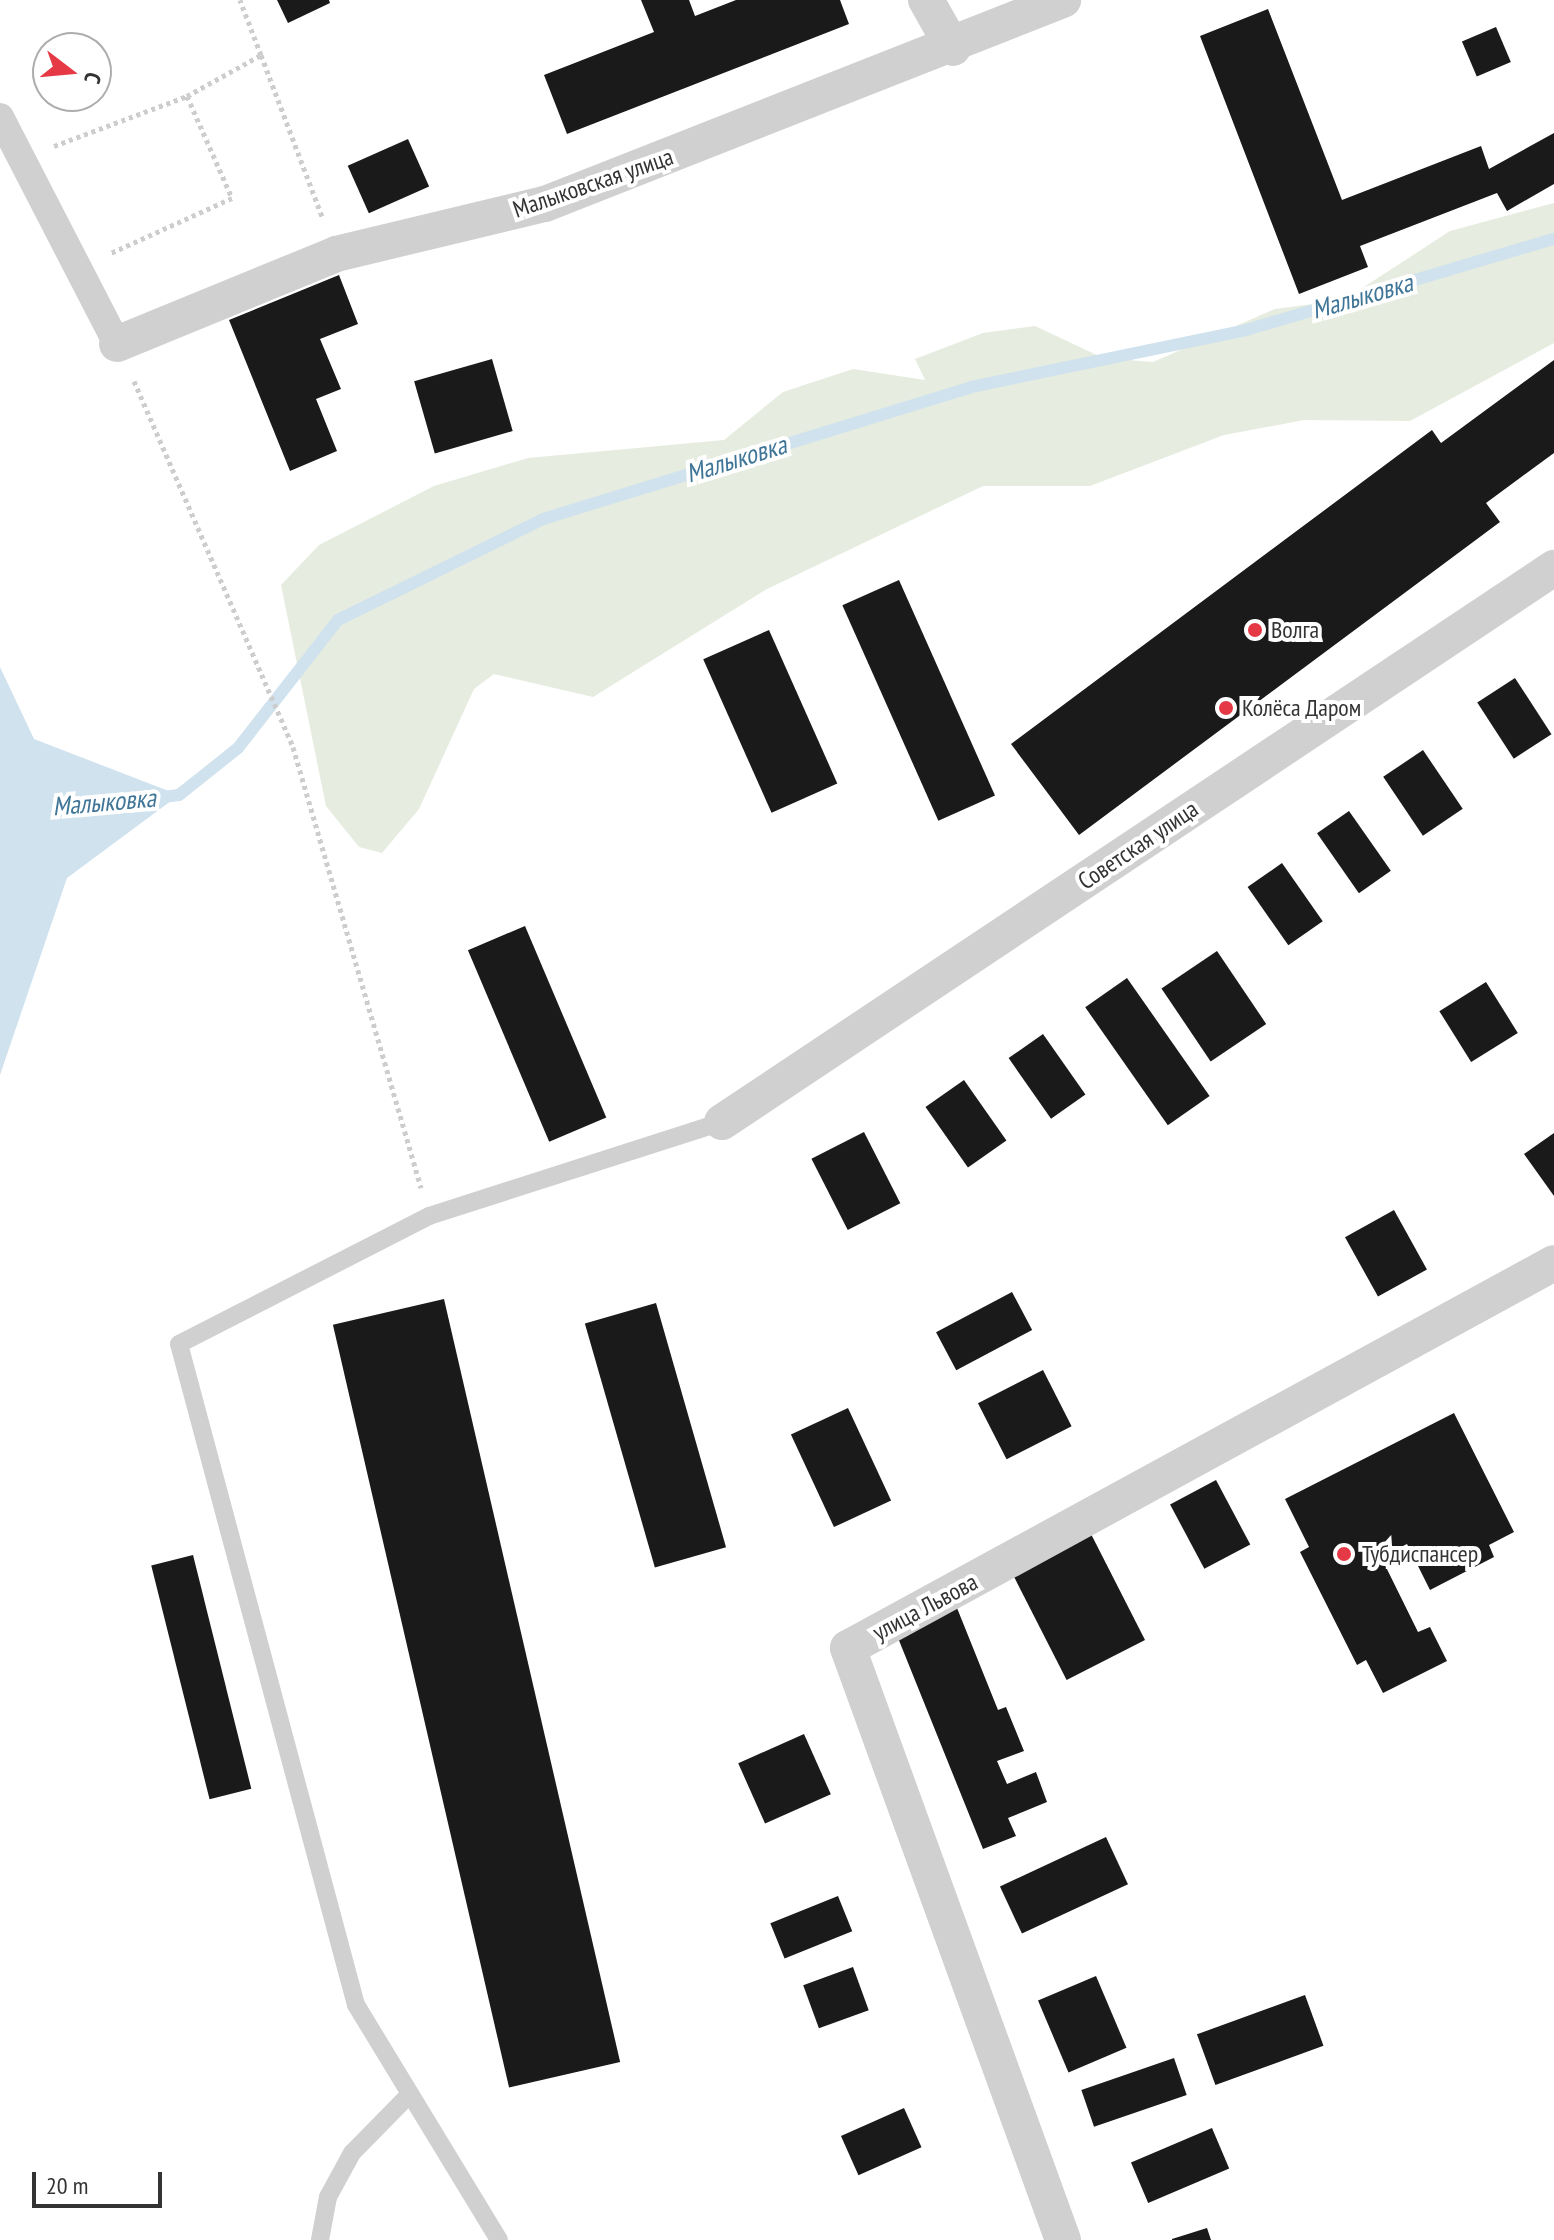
<!DOCTYPE html>
<meta charset="utf-8">
<style>
body{margin:0}
#map{position:relative;width:1554px;height:2240px;overflow:hidden;background:#fff;font-family:"PT Sans Narrow",sans-serif}
div>[style]{position:absolute}
.green>*{inset:0;background:#e6ecdf}
.water>*{inset:0;background:#cfe2ee}
.stream>*{height:12px;margin:-6px;padding:0 6px;transform-origin:6px;border-radius:6px;background:#cfe2ee}
.building>*{inset:0;background:#1a1a1a;transform-origin:0 0}
.path>*{height:5px;margin-top:-2.5px;transform-origin:0;background:repeating-linear-gradient(90deg,#cdcdcd 0 4px,transparent 0 8px)}
.service>*{height:18px;margin:-9px;padding:0 9px;transform-origin:9px;border-radius:9px;background:#d0d0d0}
.pedestrian>*{height:28px;margin:-14px;padding:0 14px;transform-origin:14px;border-radius:14px;background:#d0d0d0}
.minor>*{height:36px;margin:-18px;padding:0 18px;transform-origin:18px;border-radius:18px;background:#d0d0d0}
.dots>*{width:22px;height:22px;translate:-50% -50%;box-sizing:border-box;border:4px solid #fff;border-radius:50%}
span{translate:-50% -50%;white-space:nowrap;text-align:center;line-height:1.15;-webkit-text-stroke:8px #fff;paint-order:stroke}
.street-label{font-size:24px;color:#333}
.poi-label{font-size:24px;color:#333}
.left{translate:0 -50%;text-align:left}
.water-label{font-size:26px;color:#3f7597;font-style:italic}
.north{position:absolute;left:32px;top:32px;width:80px;height:80px;box-sizing:border-box;background:#fff;border:2px solid #adadad;border-radius:50%;rotate:106deg;font-size:22px;font-weight:700;line-height:32px;text-align:center;color:#333}
.north::after{content:'';display:block;margin:auto;width:28px;height:36px;background:#e63946;clip-path:polygon(50% 0,100% 100%,50% 72%,0 100%)}
.scale{position:absolute;left:32px;top:2172px;width:130px;height:36px;box-sizing:border-box;border:4px solid #333;border-top:0;padding-left:10px;font-size:24px;line-height:28px;white-space:nowrap;color:#333;-webkit-text-stroke:6px #fff;paint-order:stroke}
</style>
<div id="map">
<div class="green">
<i style="clip-path:polygon(1554px 203px,1554px 343px,1410px 421px,1304px 420px,1224px 435px,1090px 486px,983px 486px,767px 589px,593px 697px,494px 674px,474px 689px,419px 809px,382px 853px,359px 847px,326px 806px,281px 585px,319px 545px,434px 486px,528px 458px,724px 440px,783px 392px,853px 369px,925px 380px,915px 359px,983px 333px,1035px 326px,1103px 358px,1153px 362px,1275px 309px,1344px 300px,1450px 231px)"></i>
</div>
<div class="water">
<i style="clip-path:polygon(0 667px,34px 739px,179px 795px,67px 878px,0 1075px)"></i>
</div>
<div class="stream">
<i style="left:163px;top:797px;width:16px;rotate:-7deg"></i>
<i style="left:179px;top:795px;width:75px;rotate:-38.5deg"></i>
<i style="left:238px;top:748px;width:162px;rotate:-52deg"></i>
<i style="left:338px;top:620px;width:229px;rotate:-26.2deg"></i>
<i style="left:543px;top:519px;width:448px;rotate:-17.1deg"></i>
<i style="left:971px;top:387px;width:281px;rotate:-11.7deg"></i>
<i style="left:1246px;top:330px;width:321px;rotate:-16.5deg"></i>
</div>
<div class="building">
<i style="clip-path:polygon(277px 0,329px 0,330px 3px,288px 23px)"></i>
<i style="clip-path:polygon(641px 0,689px 0,695px 16px,736px 0,840px 0,849px 24px,567px 134px,544px 75px,654px 32px)"></i>
<i style="clip-path:polygon(1268px 9px,1342px 200px,1481px 146px,1489px 169px,1554px 133px,1554px 184px,1507px 211px,1497px 193px,1360px 246px,1368px 267px,1299px 294px,1200px 36px)"></i>
<i style="left:1496px;top:27px;width:38px;height:37px;rotate:67deg"></i>
<i style="left:408px;top:139px;width:52px;height:66px;rotate:66deg"></i>
<i style="clip-path:polygon(339px 275px,358px 324px,320px 339px,341px 389px,316px 399px,337px 451px,290px 471px,229px 320px)"></i>
<i style="left:492px;top:359px;width:75px;height:81px;rotate:74deg"></i>
<i style="clip-path:polygon(1554px 360px,1554px 453px,1486px 503px,1500px 522px,1079px 835px,1011px 744px,1432px 430px,1441px 443px)"></i>
<i style="left:899px;top:580px;width:236px;height:62px;rotate:66deg"></i>
<i style="left:769px;top:630px;width:168px;height:72px;rotate:66deg"></i>
<i style="left:1515px;top:678px;width:67px;height:45px;rotate:57deg"></i>
<i style="left:1423px;top:750px;width:71px;height:48px;rotate:56deg"></i>
<i style="left:1349px;top:811px;width:73px;height:39px;rotate:55deg"></i>
<i style="left:1282px;top:863px;width:71px;height:42px;rotate:55deg"></i>
<i style="left:525px;top:926px;width:208px;height:62px;rotate:67deg"></i>
<i style="left:1217px;top:951px;width:88px;height:67px;rotate:56deg"></i>
<i style="left:1127px;top:978px;width:144px;height:51px;rotate:55deg"></i>
<i style="left:1486px;top:982px;width:60px;height:55px;rotate:58deg"></i>
<i style="left:1043px;top:1034px;width:74px;height:42px;rotate:55deg"></i>
<i style="left:964px;top:1080px;width:74px;height:47px;rotate:55deg"></i>
<i style="left:864px;top:1132px;width:80px;height:59px;rotate:63deg"></i>
<i style="clip-path:polygon(1554px 1133px,1554px 1196px,1524px 1154px)"></i>
<i style="left:1394px;top:1210px;width:68px;height:56px;rotate:61deg"></i>
<i style="left:1012px;top:1292px;width:43px;height:86px;rotate:62deg"></i>
<i style="left:444px;top:1299px;width:783px;height:114px;rotate:77deg"></i>
<i style="left:656px;top:1303px;width:254px;height:74px;rotate:74deg"></i>
<i style="left:1043px;top:1370px;width:63px;height:73px;rotate:63deg"></i>
<i style="left:848px;top:1408px;width:102px;height:63px;rotate:65deg"></i>
<i style="clip-path:polygon(1454px 1413px,1514px 1532px,1489px 1545px,1494px 1557px,1430px 1590px,1407px 1544px,1381px 1557px,1418px 1632px,1430px 1627px,1447px 1661px,1383px 1693px,1366px 1660px,1357px 1665px,1300px 1552px,1309px 1547px,1285px 1499px)"></i>
<i style="left:1216px;top:1480px;width:73px;height:52px;rotate:62deg"></i>
<i style="left:1091px;top:1534px;width:119px;height:88px;rotate:63deg"></i>
<i style="left:193px;top:1555px;width:241px;height:43px;rotate:76deg"></i>
<i style="clip-path:polygon(957px 1608px,998px 1710px,1006px 1707px,1024px 1751px,997px 1761px,1007px 1784px,1036px 1772px,1047px 1802px,1008px 1818px,1016px 1836px,983px 1849px,896px 1633px)"></i>
<i style="left:804px;top:1734px;width:66px;height:72px;rotate:66deg"></i>
<i style="left:1106px;top:1837px;width:52px;height:117px;rotate:65deg"></i>
<i style="left:838px;top:1896px;width:38px;height:73px;rotate:68deg"></i>
<i style="left:853px;top:1967px;width:46px;height:53px;rotate:70deg"></i>
<i style="left:1096px;top:1976px;width:78px;height:63px;rotate:67deg"></i>
<i style="left:1305px;top:1995px;width:54px;height:115px;rotate:70deg"></i>
<i style="left:1174px;top:2058px;width:39px;height:98px;rotate:71deg"></i>
<i style="left:904px;top:2108px;width:43px;height:69px;rotate:66deg"></i>
<i style="left:1212px;top:2128px;width:44px;height:88px;rotate:67deg"></i>
<i style="clip-path:polygon(1207px 2228px,1211px 2240px,1172px 2240px,1172px 2239px)"></i>
</div>
<div class="path">
<i style="left:261px;top:55px;width:175px;rotate:69.3deg"></i>
<i style="left:187px;top:96px;width:85px;rotate:-29deg"></i>
<i style="left:261px;top:55px;width:59px;rotate:-110.9deg"></i>
<i style="left:54px;top:146px;width:142px;rotate:-20.6deg"></i>
<i style="left:187px;top:96px;width:111px;rotate:66.2deg"></i>
<i style="left:232px;top:198px;width:133px;rotate:155.6deg"></i>
<i style="left:134px;top:381px;width:399px;rotate:66.5deg"></i>
<i style="left:293px;top:747px;width:459px;rotate:73.8deg"></i>
</div>
<div class="service">
<i style="left:320px;top:2240px;width:44px;rotate:-79.5deg"></i>
<i style="left:328px;top:2197px;width:50px;rotate:-61.4deg"></i>
<i style="left:352px;top:2153px;width:83px;rotate:-45.5deg"></i>
<i style="left:499px;top:2240px;width:275px;rotate:-121.3deg"></i>
<i style="left:356px;top:2005px;width:684px;rotate:-104.99deg"></i>
<i style="left:179px;top:1344px;width:281px;rotate:-27.1deg"></i>
<i style="left:429px;top:1216px;width:308px;rotate:-17.8deg"></i>
</div>
<div class="pedestrian">
<i style="left:0;top:117px;width:255px;rotate:62.7deg"></i>
</div>
<div class="minor">
<i style="left:926px;top:0;width:55px;rotate:60.6deg"></i>
<i style="left:117px;top:344px;width:237px;rotate:-22.3deg"></i>
<i style="left:336px;top:254px;width:215px;rotate:-13.5deg"></i>
<i style="left:545px;top:204px;width:557px;rotate:-21.5deg"></i>
<i style="left:722px;top:1122px;width:1000px;rotate:-33.66deg"></i>
<i style="left:1063px;top:2240px;width:630px;rotate:-109.96deg"></i>
<i style="left:848px;top:1648px;width:804px;rotate:-28.6deg"></i>
</div>
<div class="dots">
<i style="left:1255px;top:630px;background:#e63946"></i>
<i style="left:1226px;top:708px;background:#e63946"></i>
<i style="left:1344px;top:1554px;background:#e63946"></i>
</div>
<div class="street-label">
<span style="left:593px;top:183px;rotate:-19deg">Малыковская улица</span>
<span style="left:1138px;top:845px;rotate:-34deg">Советская улица</span>
<span style="left:925px;top:1607px;rotate:-28deg">улица Львова</span>
</div>
<div class="poi-label">
<span class="left" style="left:1271px;top:630px">Волга</span>
<span class="left" style="left:1242px;top:708px">Колёса Даром</span>
<span class="left" style="left:1362px;top:1554px">Тубдиспансер</span>
</div>
<div class="water-label">
<span style="left:1362px;top:296px;rotate:-16deg">Малыковка</span>
<span style="left:736px;top:459px;rotate:-17deg">Малыковка</span>
<span style="left:104px;top:802px;rotate:-5deg">Малыковка</span>
</div>
<div class="north">С</div>
<div class="scale">20 m</div>
</div>
